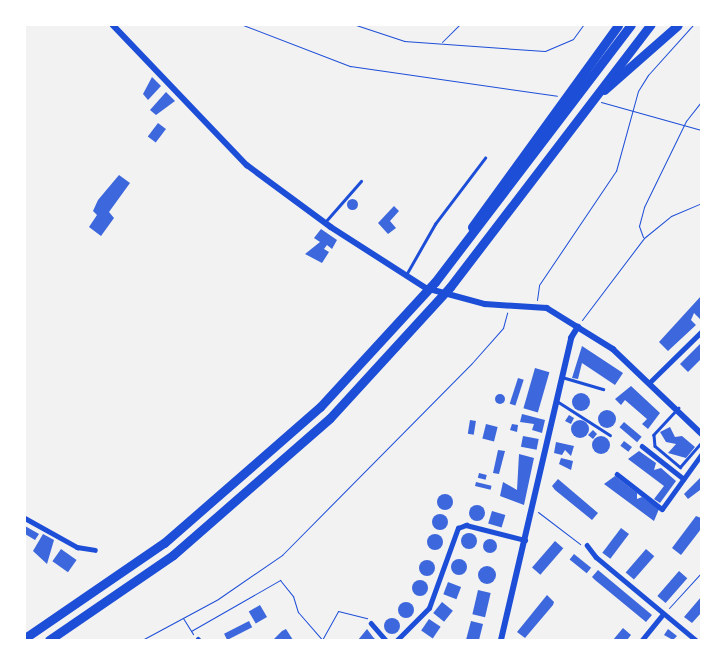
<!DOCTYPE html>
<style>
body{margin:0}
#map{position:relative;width:726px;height:665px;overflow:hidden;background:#f2f2f2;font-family:"Open Sans",sans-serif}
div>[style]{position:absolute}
.building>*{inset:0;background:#3d67dc;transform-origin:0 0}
.round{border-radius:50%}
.path>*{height:1px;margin:-0.5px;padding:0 0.5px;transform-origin:0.5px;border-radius:0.5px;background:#1d4ed8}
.service>*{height:2.5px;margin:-1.25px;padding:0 1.25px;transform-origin:1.25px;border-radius:1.25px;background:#1d4ed8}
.minor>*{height:4.5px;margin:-2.25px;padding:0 2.25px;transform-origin:2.25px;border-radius:2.25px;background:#1d4ed8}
.tertiary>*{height:5.5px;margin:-2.75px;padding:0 2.75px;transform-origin:2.75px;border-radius:2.75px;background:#1d4ed8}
.motorway>*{height:9px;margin:-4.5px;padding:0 4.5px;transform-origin:4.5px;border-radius:4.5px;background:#1d4ed8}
span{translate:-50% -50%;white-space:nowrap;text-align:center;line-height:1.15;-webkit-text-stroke:5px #fff;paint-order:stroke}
.frame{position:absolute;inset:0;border:26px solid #fff;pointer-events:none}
</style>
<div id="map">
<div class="building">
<i style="clip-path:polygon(152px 77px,161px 86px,148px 100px,143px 94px)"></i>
<i style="clip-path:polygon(166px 92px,175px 101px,156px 115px,150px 110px)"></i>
<i style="left:158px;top:123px;width:10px;height:17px;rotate:37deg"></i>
<i style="clip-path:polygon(119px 175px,130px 183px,109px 212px,114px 218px,101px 236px,89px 227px,97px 215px,93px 211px,98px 200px)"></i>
<i class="round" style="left:346.5px;top:198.5px;width:11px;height:11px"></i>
<i style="clip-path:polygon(394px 206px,399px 211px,390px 221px,396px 228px,388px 234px,378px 223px)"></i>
<i style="clip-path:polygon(321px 229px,337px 240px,332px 249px,327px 245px,324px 249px,329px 252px,322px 263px,305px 254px,320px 242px,314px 238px)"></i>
<i style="clip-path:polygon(701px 296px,701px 320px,694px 313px,691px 320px,696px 325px,668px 351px,659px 342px)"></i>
<i style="clip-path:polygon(701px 343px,701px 359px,688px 372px,680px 364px)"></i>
<i style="clip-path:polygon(582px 346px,623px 373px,615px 385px,582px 363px,578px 379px,572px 378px)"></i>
<i style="left:535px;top:368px;width:15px;height:42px;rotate:16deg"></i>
<i style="left:518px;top:378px;width:6px;height:27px;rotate:18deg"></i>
<i style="clip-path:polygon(631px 386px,660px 413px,648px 429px,642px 424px,647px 419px,625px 400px,621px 405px,615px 399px)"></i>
<i class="round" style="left:572px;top:393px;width:18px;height:18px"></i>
<i class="round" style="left:495px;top:394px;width:10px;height:10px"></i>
<i class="round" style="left:598px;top:410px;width:18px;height:18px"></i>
<i style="clip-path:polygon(522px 414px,545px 420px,542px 433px,532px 430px,534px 424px,520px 422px)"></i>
<i style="clip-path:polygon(569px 415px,574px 418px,571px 424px,565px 421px)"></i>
<i style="left:470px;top:420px;width:6px;height:14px;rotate:9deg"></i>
<i class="round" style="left:571px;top:420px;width:18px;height:18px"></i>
<i style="left:624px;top:422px;width:23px;height:7px;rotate:40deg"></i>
<i style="left:486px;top:424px;width:12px;height:15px;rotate:14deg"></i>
<i style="clip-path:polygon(512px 424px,518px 425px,517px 432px,510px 430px)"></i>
<i style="clip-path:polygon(670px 427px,675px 437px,682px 436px,695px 447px,686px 458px,668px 453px,676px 444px,666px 442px,660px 432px)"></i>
<i style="clip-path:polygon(593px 430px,597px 434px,593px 439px,588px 435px)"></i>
<i style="left:523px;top:436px;width:16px;height:11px;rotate:11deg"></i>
<i class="round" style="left:592px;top:436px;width:18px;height:18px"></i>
<i style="left:624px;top:441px;width:10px;height:6px;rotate:37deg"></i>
<i style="clip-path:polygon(556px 442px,574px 446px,571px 456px,565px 450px,562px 455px,554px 453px)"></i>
<i style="clip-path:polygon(498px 450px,505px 451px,499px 474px,493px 473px)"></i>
<i style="clip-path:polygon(639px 451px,656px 463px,654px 470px,661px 468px,676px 481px,660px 503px,654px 499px,664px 486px,628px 459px)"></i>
<i style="clip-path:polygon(519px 454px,534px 458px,524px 505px,500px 496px,503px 482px,517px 490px)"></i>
<i style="clip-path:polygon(561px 458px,573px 461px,571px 470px,559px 464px)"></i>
<i style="left:479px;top:473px;width:8px;height:5px;rotate:14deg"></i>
<i style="clip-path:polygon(615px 476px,637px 493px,637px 499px,642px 497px,659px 509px,654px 521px,604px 484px)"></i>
<i style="clip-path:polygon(701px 477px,700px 490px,688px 499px,684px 494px)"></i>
<i style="clip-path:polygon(558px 479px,598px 513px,592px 520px,555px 490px,552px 486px)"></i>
<i style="left:476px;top:482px;width:16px;height:4px;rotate:14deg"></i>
<i class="round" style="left:437px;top:494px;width:16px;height:16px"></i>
<i class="round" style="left:469px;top:505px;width:16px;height:16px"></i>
<i style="left:492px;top:511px;width:14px;height:13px;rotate:17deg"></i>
<i class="round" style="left:432px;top:514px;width:16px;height:16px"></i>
<i style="clip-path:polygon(696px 516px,701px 518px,701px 529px,681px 555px,672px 548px)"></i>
<i style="clip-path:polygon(25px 526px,39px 534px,35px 540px,25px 534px)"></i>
<i style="left:621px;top:528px;width:10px;height:31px;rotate:37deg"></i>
<i class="round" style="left:461px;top:533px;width:16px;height:16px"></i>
<i style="clip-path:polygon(43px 534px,54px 540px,47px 564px,33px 551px)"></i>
<i class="round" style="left:427px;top:534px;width:16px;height:16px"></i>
<i class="round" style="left:483px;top:539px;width:14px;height:14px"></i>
<i style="left:555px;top:541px;width:11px;height:35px;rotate:41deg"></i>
<i style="left:61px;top:549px;width:19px;height:15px;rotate:35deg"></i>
<i style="left:646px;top:549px;width:11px;height:31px;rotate:41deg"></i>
<i style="left:574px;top:554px;width:22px;height:7px;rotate:39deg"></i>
<i class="round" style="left:451px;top:559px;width:16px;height:16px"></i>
<i class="round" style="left:419px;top:560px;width:16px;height:16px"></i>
<i class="round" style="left:478px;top:566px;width:18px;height:18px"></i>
<i style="clip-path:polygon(598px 570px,652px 615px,646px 622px,595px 580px,592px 577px)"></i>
<i style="left:679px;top:571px;width:11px;height:33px;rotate:41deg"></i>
<i class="round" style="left:412px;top:580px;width:16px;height:16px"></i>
<i style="left:448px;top:582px;width:14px;height:13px;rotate:21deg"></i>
<i style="left:478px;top:590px;width:13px;height:25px;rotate:13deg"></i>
<i style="clip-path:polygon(547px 595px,554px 602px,553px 605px,525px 638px,517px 632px)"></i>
<i style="clip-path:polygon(701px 597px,701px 613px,692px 623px,684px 617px)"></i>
<i style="left:442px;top:602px;width:14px;height:14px;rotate:39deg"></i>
<i class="round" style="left:398px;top:602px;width:16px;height:16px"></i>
<i style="left:260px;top:605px;width:14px;height:13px;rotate:60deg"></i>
<i class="round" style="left:384px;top:618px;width:16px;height:16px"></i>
<i style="left:429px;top:619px;width:14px;height:14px;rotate:34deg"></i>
<i style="left:249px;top:621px;width:7px;height:28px;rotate:63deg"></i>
<i style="clip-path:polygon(471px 621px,483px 624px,479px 640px,466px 640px)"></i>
<i style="clip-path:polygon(623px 628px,631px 635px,627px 640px,613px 640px)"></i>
<i style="clip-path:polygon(286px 629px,293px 640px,273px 640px,282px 631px)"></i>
<i style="clip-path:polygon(367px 629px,373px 637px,376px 640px,358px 640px)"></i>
<i style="clip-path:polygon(668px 629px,677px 636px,673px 640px,664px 635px)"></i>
</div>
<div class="path">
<i style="left:243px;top:25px;width:115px;rotate:21deg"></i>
<i style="left:350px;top:66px;width:209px;rotate:8.2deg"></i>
<i style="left:356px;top:25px;width:51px;rotate:18.4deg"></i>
<i style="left:404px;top:41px;width:141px;rotate:4.1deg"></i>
<i style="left:545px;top:51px;width:30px;rotate:-23deg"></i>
<i style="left:573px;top:39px;width:17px;rotate:-54deg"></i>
<i style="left:442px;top:42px;width:24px;rotate:-45deg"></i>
<i style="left:601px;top:102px;width:104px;rotate:15.6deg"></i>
<i style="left:643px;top:237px;width:12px;rotate:-110deg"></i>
<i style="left:639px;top:226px;width:20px;rotate:-75deg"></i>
<i style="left:644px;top:207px;width:96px;rotate:-64deg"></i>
<i style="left:686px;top:121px;width:24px;rotate:-52deg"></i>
<i style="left:537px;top:300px;width:15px;rotate:-82deg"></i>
<i style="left:539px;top:285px;width:138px;rotate:-56deg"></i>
<i style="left:616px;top:171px;width:83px;rotate:-74.6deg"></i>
<i style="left:638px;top:91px;width:19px;rotate:-58deg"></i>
<i style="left:648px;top:75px;width:67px;rotate:-48deg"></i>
<i style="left:582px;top:320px;width:103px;rotate:-52.9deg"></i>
<i style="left:644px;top:238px;width:35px;rotate:-39deg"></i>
<i style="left:671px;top:216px;width:33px;rotate:-23deg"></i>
<i style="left:538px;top:512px;width:53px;rotate:37.3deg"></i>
<i style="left:669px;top:608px;width:47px;rotate:-47.6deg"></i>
<i style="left:183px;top:618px;width:19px;rotate:58deg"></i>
<i style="left:191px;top:631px;width:103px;rotate:-29.8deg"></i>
<i style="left:280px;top:580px;width:21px;rotate:51deg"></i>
<i style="left:293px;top:596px;width:17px;rotate:73deg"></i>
<i style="left:298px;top:612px;width:37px;rotate:49deg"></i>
<i style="left:142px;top:640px;width:86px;rotate:-28.3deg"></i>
<i style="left:218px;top:599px;width:78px;rotate:-34.5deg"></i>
<i style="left:282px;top:555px;width:270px;rotate:-45.3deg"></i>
<i style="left:472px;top:363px;width:47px;rotate:-48.5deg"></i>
<i style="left:503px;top:328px;width:16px;rotate:-75deg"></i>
<i style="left:322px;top:640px;width:33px;rotate:-61deg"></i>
<i style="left:338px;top:611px;width:30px;rotate:14deg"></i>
</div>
<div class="service">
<i style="left:326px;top:221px;width:53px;rotate:-48.8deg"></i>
<i style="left:406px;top:275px;width:59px;rotate:-60.4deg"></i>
<i style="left:435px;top:224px;width:83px;rotate:-52.9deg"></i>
<i style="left:562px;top:377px;width:43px;rotate:16.3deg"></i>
<i style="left:557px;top:401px;width:63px;rotate:32.7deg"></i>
<i style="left:679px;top:408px;width:37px;rotate:133deg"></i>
<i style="left:654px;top:435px;width:11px;rotate:85deg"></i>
<i style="left:655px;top:446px;width:33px;rotate:40deg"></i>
<i style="left:680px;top:467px;width:32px;rotate:-49deg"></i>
</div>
<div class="minor">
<i style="left:651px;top:381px;width:70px;rotate:-44.4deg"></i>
<i style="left:642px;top:446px;width:53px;rotate:38.2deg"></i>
<i style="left:617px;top:474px;width:57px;rotate:37.9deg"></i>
<i style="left:662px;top:509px;width:67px;rotate:-54.2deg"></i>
<i style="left:25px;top:518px;width:60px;rotate:29.1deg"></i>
<i style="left:77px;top:547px;width:18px;rotate:9deg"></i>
<i style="left:587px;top:545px;width:15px;rotate:53deg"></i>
<i style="left:596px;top:557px;width:130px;rotate:39.7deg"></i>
<i style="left:371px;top:623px;width:23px;rotate:49deg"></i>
<i style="left:198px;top:639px;width:1px;rotate:45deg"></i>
<i style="left:397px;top:640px;width:45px;rotate:-45deg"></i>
<i style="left:429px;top:608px;width:85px;rotate:-70.1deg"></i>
<i style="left:458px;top:528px;width:9px;rotate:-21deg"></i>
<i style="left:466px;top:525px;width:61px;rotate:14.3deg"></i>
<i style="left:642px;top:640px;width:33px;rotate:-51deg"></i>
</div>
<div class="tertiary">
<i style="left:113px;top:25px;width:194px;rotate:46.3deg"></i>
<i style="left:247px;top:165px;width:104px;rotate:36.4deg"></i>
<i style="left:331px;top:227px;width:113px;rotate:32.7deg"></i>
<i style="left:426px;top:288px;width:61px;rotate:15.2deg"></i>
<i style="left:485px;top:304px;width:62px;rotate:3.7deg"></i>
<i style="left:547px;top:308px;width:78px;rotate:31.8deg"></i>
<i style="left:613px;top:349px;width:122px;rotate:43.7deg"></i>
<i style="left:501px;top:640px;width:310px;rotate:-76.9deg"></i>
<i style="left:571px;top:338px;width:13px;rotate:-58deg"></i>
</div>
<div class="motorway">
<i style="left:604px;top:90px;width:98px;rotate:-41.3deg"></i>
<i style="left:472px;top:227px;width:249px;rotate:-54.1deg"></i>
<i style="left:25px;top:638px;width:168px;rotate:-34.4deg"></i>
<i style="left:164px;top:543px;width:207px;rotate:-41.1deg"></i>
<i style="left:320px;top:407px;width:170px;rotate:-47.4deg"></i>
<i style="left:435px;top:282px;width:323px;rotate:-52.7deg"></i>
<i style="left:49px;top:640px;width:150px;rotate:-34.4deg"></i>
<i style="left:173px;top:555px;width:208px;rotate:-41.1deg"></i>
<i style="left:330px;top:418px;width:178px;rotate:-47.5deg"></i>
<i style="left:450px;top:287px;width:330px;rotate:-52.6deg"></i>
</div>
<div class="frame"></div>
</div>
